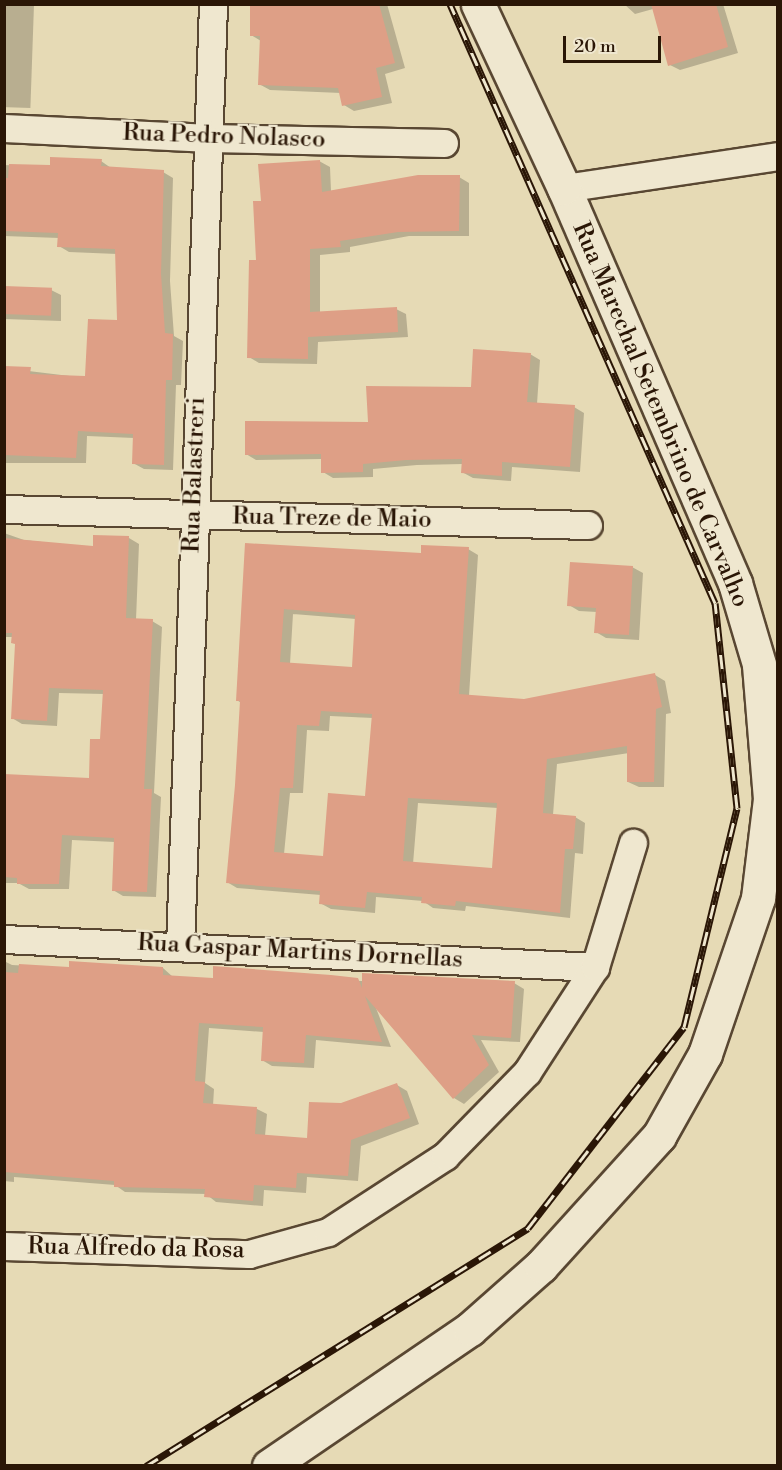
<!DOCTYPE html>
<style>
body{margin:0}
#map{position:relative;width:782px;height:1470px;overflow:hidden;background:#e6dab5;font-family:"Libre Bodoni",serif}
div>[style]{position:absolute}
.shadow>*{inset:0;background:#0003;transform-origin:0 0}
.building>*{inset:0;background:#de9f86;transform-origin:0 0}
.roads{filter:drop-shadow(2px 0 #594732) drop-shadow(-2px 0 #594732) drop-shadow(0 2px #594732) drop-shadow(0 -2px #594732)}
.minor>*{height:27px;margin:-13.5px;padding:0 13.5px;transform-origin:13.5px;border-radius:13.5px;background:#efe7cf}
.tertiary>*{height:33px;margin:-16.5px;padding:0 16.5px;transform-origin:16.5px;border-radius:16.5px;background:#efe7cf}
.rail>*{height:7px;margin-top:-3.5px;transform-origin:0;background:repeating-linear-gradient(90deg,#efe7cf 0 14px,#2a1606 0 28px);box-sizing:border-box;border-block:2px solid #2a1606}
span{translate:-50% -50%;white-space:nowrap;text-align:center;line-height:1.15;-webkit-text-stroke:4.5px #efe7cf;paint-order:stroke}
.street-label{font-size:24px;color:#2a1606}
.frame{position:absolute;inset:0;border:6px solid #2a1606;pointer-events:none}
.scale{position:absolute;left:563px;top:36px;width:98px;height:27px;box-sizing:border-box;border:3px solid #2a1606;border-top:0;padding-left:8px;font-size:18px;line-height:21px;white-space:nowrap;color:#2a1606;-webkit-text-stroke:4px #efe7cf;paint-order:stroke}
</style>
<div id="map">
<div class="shadow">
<i style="left:4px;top:4px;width:30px;height:103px;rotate:2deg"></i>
<i style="clip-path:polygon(258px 4px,387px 4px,405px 68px,385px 74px,392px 103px,354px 111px,344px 105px,341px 93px,270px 90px,259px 84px,261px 41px,251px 35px)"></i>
<i style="clip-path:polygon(624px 4px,723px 4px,738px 53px,680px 70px,670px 65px,653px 9px,635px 14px)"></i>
<i style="clip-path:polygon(101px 161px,111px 168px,163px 172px,173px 178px,170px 281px,174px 336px,183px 341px,181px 385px,176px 385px,173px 470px,144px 469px,133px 463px,134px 438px,87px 436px,86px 463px,4px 463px,4px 368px,86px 378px,119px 322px,117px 254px,69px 252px,59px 246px,59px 238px,4px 236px,4px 165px,51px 167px)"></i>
<i style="clip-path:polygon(319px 161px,330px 167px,331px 191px,459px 177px,469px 183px,469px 236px,409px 236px,350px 247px,350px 252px,320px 255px,320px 313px,396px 309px,406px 314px,408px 337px,318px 342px,317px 364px,259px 363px,249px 357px,262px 202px)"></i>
<i style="clip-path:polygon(4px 288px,51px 290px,61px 295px,61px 321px,4px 319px)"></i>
<i style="clip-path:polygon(530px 354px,540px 360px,537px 404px,574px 407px,584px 413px,580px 472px,512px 467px,511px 481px,473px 478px,462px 472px,463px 464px,417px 465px,373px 469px,373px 477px,333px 478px,323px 472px,322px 459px,256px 460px,246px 454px,369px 424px,472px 388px)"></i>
<i style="clip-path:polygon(4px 533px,24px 540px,94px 548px,94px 536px,129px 538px,139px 544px,136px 620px,152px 621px,162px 627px,154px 793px,161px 797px,156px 897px,123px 896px,113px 890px,115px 842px,72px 840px,69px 889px,29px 889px,18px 883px,4px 883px,4px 776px,90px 779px,101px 741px,104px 694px,59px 693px,57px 726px,22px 724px,12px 718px,16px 645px,13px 637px,4px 637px)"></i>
<i style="clip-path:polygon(evenodd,247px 544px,422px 554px,468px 549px,478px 555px,469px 696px,524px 701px,655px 675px,665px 681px,671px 713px,666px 714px,664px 787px,639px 787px,628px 782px,629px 753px,557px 764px,553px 815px,575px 817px,585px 823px,583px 854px,575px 853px,570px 918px,466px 906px,465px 911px,433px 908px,423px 901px,376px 897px,375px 913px,331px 909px,320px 903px,321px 895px,237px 888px,227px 882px,237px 785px,241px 703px,237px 700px,247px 544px,293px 614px,356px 619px,353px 668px,290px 664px,293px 614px,247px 544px,330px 716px,373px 718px,366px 798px,324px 858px,284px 854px,290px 793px,303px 793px,307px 730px,329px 731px,330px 716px,247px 544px,418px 803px,498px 808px,494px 869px,413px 864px,418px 803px)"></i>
<i style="clip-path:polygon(632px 567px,643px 573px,639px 640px,606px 638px,596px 632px,597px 612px,579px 611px,569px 605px)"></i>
<i style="clip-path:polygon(4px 961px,12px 965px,70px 968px,163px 968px,173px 977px,214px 979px,514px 983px,524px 989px,520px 1042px,481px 1040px,499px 1072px,464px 1104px,454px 1098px,376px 1008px,391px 1047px,316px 1040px,314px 1068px,272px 1066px,262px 1060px,264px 1032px,209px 1028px,205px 1083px,214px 1089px,213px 1106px,257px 1109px,267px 1114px,265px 1136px,309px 1139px,341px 1105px,397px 1085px,407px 1091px,419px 1124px,361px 1146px,358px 1181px,307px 1177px,306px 1193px,264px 1190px,263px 1206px,216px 1202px,206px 1194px,125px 1192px,115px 1185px,14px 1177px,14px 1182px,4px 1181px)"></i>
</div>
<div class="building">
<i style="clip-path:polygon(250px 4px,379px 4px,395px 63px,376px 68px,382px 97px,342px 106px,338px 88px,258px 85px,260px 36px,250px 36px)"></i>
<i style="clip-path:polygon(651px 4px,716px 4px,728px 47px,668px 66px)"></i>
<i style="clip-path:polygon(50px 157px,102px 159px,101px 166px,164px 170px,161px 274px,165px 333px,173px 334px,172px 380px,166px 380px,164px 465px,132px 464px,133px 434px,78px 431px,76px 458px,4px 455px,4px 366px,31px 367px,30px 374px,85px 376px,88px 319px,117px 320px,115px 249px,57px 247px,58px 233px,4px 231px,4px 178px,8px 178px,9px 164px,50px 165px)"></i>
<i style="clip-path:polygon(320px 160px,322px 192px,418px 175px,460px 175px,459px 231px,398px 232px,340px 241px,341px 247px,310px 249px,310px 312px,397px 307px,398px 332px,308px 337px,308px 359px,247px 358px,249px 260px,256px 260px,253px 201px,261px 201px,258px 164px)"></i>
<i style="left:4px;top:286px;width:48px;height:28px;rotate:2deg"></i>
<i style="clip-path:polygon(473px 349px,531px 353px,527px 402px,575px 405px,570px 467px,502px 462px,502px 476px,461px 473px,462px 459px,406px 460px,363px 464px,363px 472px,321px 473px,321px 454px,245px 455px,245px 421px,368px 422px,366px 386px,471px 387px)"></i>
<i style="clip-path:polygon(93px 535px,129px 536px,126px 618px,153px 619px,144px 789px,152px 789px,147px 892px,112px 891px,114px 838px,62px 835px,59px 884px,17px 884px,17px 878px,4px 877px,4px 774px,89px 778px,90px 739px,100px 739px,103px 690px,49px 688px,47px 721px,11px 719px,15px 644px,11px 643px,12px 633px,4px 633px,4px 538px,93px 546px)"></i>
<i style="clip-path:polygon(evenodd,245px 543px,421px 553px,421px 545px,469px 547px,459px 694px,524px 699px,655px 673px,662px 707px,656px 709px,654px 782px,627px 782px,627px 746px,547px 759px,543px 813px,576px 816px,573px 849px,565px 849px,560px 913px,456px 901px,455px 906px,421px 903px,422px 897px,367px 892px,365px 908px,319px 904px,320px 891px,226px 883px,235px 785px,240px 701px,236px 701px,245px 543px,284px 609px,355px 615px,352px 667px,280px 662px,284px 609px,245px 543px,321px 711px,372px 714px,365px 796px,328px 793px,323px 856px,274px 852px,280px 788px,293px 788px,297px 725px,319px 726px,321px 711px,245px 543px,408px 798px,497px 803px,492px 868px,403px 861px,408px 798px)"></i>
<i style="clip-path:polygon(570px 562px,633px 566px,629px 635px,594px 633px,596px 608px,567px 606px)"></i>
<i style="clip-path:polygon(69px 961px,163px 967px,163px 975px,213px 978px,213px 966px,331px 975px,358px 978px,362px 988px,362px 973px,515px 981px,511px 1038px,472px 1035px,489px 1065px,453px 1099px,365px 996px,382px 1042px,306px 1035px,304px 1063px,261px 1061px,263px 1027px,199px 1023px,195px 1081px,205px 1082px,203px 1103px,257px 1107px,255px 1134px,307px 1138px,309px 1102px,341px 1103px,397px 1083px,410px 1118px,351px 1140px,348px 1176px,297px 1173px,296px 1188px,254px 1185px,253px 1201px,204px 1197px,205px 1189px,114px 1187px,114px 1181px,4px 1172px,4px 972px,18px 973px,19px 964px,69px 967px)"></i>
</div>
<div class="roads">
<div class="minor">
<i style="left:4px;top:128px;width:206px;rotate:2.8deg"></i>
<i style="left:210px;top:138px;width:234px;rotate:1.2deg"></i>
<i style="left:564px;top:188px;width:216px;rotate:-8.5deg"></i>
<i style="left:4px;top:509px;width:584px;rotate:1.57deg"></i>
<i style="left:4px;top:939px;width:592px;rotate:2.71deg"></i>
<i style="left:180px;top:946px;width:943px;rotate:-87.99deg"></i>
<i style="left:4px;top:1246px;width:245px;rotate:1.9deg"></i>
<i style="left:249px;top:1254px;width:82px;rotate:-15.6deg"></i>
<i style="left:328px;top:1232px;width:140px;rotate:-33deg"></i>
<i style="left:445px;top:1156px;width:117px;rotate:-45.7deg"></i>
<i style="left:527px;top:1072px;width:125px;rotate:-57.1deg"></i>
<i style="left:595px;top:967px;width:130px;rotate:-73deg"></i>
</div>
<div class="tertiary">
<i style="left:269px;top:1466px;width:243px;rotate:-34.3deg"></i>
<i style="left:470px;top:1329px;width:95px;rotate:-41.6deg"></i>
<i style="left:541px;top:1266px;width:176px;rotate:-47.8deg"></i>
<i style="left:659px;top:1136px;width:94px;rotate:-60.7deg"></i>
<i style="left:705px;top:1054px;width:165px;rotate:-71.2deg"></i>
<i style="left:758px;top:898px;width:100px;rotate:-83.1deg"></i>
<i style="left:770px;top:799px;width:135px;rotate:-94.7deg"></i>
<i style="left:759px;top:664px;width:84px;rotate:-106.5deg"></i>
<i style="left:735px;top:583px;width:430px;rotate:-113.4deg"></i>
<i style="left:564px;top:188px;width:203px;rotate:-115.1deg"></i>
</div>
</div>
<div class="rail">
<i style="left:146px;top:1466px;width:450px;rotate:-31.9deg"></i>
<i style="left:528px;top:1228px;width:254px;rotate:-52.2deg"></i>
<i style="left:684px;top:1027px;width:225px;rotate:-76.4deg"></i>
<i style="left:737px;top:808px;width:206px;rotate:-96.1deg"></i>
<i style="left:715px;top:603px;width:655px;rotate:-113.86deg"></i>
</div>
<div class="street-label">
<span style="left:224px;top:137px;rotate:2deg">Rua Pedro Nolasco</span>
<span style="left:660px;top:415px;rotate:67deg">Rua Marechal Setembrino de Carvalho</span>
<span style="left:195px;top:475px;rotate:-88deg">Rua Balastreri</span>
<span style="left:332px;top:519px;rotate:1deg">Rua Treze de Maio</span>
<span style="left:300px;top:952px;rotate:3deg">Rua Gaspar Martins Dornellas</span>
<span style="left:136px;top:1249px;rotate:1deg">Rua Alfredo da Rosa</span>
</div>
<div class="frame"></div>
<div class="scale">20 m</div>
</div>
